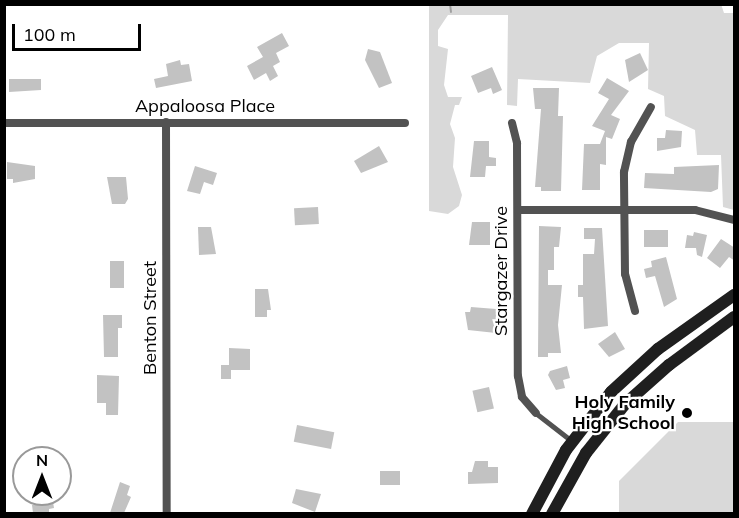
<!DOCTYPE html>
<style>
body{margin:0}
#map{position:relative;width:739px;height:518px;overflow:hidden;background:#fff;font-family:Mulish,sans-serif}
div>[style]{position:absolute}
.green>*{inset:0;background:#d9d9d9}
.stream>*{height:2px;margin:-1px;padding:0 1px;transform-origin:1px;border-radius:1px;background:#a0a0a0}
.building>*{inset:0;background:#c2c2c2;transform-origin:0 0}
.service>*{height:4.5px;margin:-2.25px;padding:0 2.25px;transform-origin:2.25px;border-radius:2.25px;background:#525252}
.minor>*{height:8px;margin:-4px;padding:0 4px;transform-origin:4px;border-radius:4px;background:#525252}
.secondary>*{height:12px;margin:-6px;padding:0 6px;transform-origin:6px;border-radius:6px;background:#1f1f1f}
.dots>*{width:16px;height:16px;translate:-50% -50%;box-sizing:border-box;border:3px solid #fff;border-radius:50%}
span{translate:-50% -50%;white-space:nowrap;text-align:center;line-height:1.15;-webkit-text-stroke:4.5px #fff;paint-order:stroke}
.street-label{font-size:18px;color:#000}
.poi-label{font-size:18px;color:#000;font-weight:700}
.right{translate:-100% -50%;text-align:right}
.frame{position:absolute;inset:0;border:6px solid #000;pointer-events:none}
.north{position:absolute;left:12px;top:446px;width:60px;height:60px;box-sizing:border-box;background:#fff;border:2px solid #999;border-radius:50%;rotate:0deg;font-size:16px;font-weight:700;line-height:24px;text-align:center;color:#000}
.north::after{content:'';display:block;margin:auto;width:21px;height:27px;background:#000;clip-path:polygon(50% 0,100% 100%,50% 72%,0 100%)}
.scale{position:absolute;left:12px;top:24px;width:129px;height:27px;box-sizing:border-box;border:3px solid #000;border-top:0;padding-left:8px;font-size:18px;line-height:21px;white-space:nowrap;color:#000;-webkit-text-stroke:4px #fff;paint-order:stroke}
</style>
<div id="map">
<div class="green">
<i style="clip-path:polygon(721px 4px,724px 13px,734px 13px,734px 210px,723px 207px,721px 155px,697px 155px,695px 130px,665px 116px,664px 96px,648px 89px,649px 43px,619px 43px,597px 56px,590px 83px,518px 79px,517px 106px,507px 105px,508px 15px,448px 15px,438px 30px,438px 46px,448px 49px,444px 85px,448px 97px,462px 97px,459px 105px,455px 105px,450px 124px,455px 138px,453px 167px,462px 195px,459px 206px,448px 214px,429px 211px,429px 5px)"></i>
<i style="clip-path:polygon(678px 422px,734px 422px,734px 513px,619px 513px,619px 481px)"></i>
</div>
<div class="stream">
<i style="left:450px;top:4px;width:8px;rotate:83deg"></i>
</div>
<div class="building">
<i style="clip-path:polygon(282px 33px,289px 46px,276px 53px,280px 62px,273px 66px,278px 76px,270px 81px,266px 73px,254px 80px,247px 66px,263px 57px,257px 47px)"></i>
<i style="clip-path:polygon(368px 49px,380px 52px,392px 83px,379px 88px,365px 60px)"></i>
<i style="clip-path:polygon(640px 53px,648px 70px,629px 82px,625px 60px)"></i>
<i style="clip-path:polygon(180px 60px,181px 65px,189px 64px,192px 81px,156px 88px,154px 79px,168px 76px,166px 64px)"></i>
<i style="clip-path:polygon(492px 67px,502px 90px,493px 94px,491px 88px,478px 93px,471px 76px)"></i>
<i style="clip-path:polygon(607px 78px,629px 91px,611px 115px,620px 119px,612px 139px,606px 137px,606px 165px,600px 164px,600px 190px,582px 190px,584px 144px,600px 144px,605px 131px,592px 126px,609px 99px,598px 93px)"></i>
<i style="clip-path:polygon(9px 79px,41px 79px,41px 90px,9px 92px)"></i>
<i style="clip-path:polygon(533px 88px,559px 88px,558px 116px,563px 116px,561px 191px,541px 191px,541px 187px,535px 187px,541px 109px,535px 109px)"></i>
<i style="clip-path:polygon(666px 130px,682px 131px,681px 147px,657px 151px,657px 138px,665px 138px)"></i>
<i style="clip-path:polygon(474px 141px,489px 141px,489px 157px,496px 158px,496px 166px,486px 166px,485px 177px,470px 177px)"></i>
<i style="clip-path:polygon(379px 146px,388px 162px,361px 173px,354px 161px)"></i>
<i style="clip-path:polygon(7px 162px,35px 166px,35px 179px,13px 183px,13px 179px,7px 179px)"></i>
<i style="clip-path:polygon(719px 165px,718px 189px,711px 192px,644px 188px,645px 173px,674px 174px,674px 167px)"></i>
<i style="clip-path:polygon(195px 166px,217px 173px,213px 185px,204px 182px,200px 194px,187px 191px)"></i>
<i style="clip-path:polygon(107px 177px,126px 177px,128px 199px,125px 204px,112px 204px)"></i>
<i style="left:318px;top:207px;width:17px;height:24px;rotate:87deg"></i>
<i style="clip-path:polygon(472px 222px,490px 222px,490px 245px,469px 245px)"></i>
<i style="clip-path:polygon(539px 226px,561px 227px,559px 247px,554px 247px,554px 270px,548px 270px,548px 285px,562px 285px,558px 325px,561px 353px,548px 353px,548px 357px,538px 357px)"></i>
<i style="clip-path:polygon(198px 227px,211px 227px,216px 254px,199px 255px)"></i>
<i style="clip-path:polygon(584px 228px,602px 228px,608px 326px,584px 329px,583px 297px,578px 297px,578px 285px,583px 285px,583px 254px,594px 254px,595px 239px,584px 239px)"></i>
<i style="left:644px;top:230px;width:24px;height:17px"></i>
<i style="clip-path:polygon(694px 232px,707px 235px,702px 257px,697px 255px,696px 248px,685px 248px,687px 235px,693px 236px)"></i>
<i style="clip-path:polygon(721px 239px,735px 248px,735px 261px,729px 257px,720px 268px,707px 258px)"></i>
<i style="clip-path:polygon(666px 257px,677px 299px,664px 307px,655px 276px,646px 278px,644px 269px,652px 267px,651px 261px)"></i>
<i style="left:110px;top:261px;width:14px;height:27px"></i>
<i style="clip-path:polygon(255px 289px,268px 289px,271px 310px,267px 310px,267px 317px,255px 317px)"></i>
<i style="clip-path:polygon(471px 307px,496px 309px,496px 333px,468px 330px,465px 312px,470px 312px)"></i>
<i style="clip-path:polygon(103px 315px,122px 315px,122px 328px,118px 328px,118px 357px,104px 357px)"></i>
<i style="clip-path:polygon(615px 332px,625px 349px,609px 357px,598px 344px)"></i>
<i style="clip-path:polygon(229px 348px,250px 349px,250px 370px,231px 370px,231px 379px,221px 379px,221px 365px,229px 365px)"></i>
<i style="clip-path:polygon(567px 366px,570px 378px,563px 380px,565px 388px,556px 390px,548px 375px,550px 371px)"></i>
<i style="clip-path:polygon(97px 375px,119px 376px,118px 415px,106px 415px,106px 403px,97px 403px)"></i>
<i style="left:489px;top:387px;width:22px;height:17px;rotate:77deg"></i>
<i style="left:297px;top:425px;width:38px;height:17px;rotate:11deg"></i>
<i style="clip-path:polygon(475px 461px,488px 461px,488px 467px,498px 467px,498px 483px,468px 484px,468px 472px,472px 472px)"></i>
<i style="left:380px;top:471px;width:20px;height:14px"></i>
<i style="clip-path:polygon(120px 482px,130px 486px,127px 495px,131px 497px,124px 513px,110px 513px)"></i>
<i style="clip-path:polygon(296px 489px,321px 494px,315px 512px,292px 503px)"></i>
<i style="clip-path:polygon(52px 496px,54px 508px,49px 509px,49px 513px,33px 513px,32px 505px,39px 504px,38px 498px)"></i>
</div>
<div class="service">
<i style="left:536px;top:413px;width:46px;rotate:37.9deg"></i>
</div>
<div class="minor">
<i style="left:166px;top:122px;width:392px;rotate:89.9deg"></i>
<i style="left:4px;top:123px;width:401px"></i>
<i style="left:512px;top:123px;width:21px;rotate:76deg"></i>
<i style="left:517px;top:143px;width:233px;rotate:89.8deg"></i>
<i style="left:518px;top:376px;width:21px;rotate:79deg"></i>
<i style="left:522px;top:397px;width:21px;rotate:49deg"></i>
<i style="left:518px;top:210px;width:177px"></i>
<i style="left:695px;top:210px;width:40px;rotate:14.4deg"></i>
<i style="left:635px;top:311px;width:38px;rotate:-105deg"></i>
<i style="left:625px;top:274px;width:102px;rotate:-90.6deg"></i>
<i style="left:624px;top:172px;width:31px;rotate:-77deg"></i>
<i style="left:631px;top:142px;width:40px;rotate:-60.3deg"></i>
</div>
<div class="secondary">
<i style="left:532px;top:514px;width:72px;rotate:-62deg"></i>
<i style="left:566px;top:450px;width:73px;rotate:-52.2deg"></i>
<i style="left:611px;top:392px;width:64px;rotate:-42.5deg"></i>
<i style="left:658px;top:349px;width:93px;rotate:-35.4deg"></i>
<i style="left:552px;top:514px;width:70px;rotate:-60.9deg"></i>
<i style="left:586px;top:453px;width:63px;rotate:-51.5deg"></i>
<i style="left:625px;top:404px;width:59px;rotate:-41.6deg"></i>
<i style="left:669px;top:365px;width:81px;rotate:-36.4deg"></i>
</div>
<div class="dots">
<i style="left:687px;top:413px;background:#000"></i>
</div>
<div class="street-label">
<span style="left:205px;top:106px">Appaloosa Place</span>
<span style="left:501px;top:271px;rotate:-90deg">Stargazer Drive</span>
<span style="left:150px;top:318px;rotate:-90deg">Benton Street</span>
</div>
<div class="poi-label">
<span class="right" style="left:675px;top:413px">Holy Family<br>High School</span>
</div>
<div class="frame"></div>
<div class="north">N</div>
<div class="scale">100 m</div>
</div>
